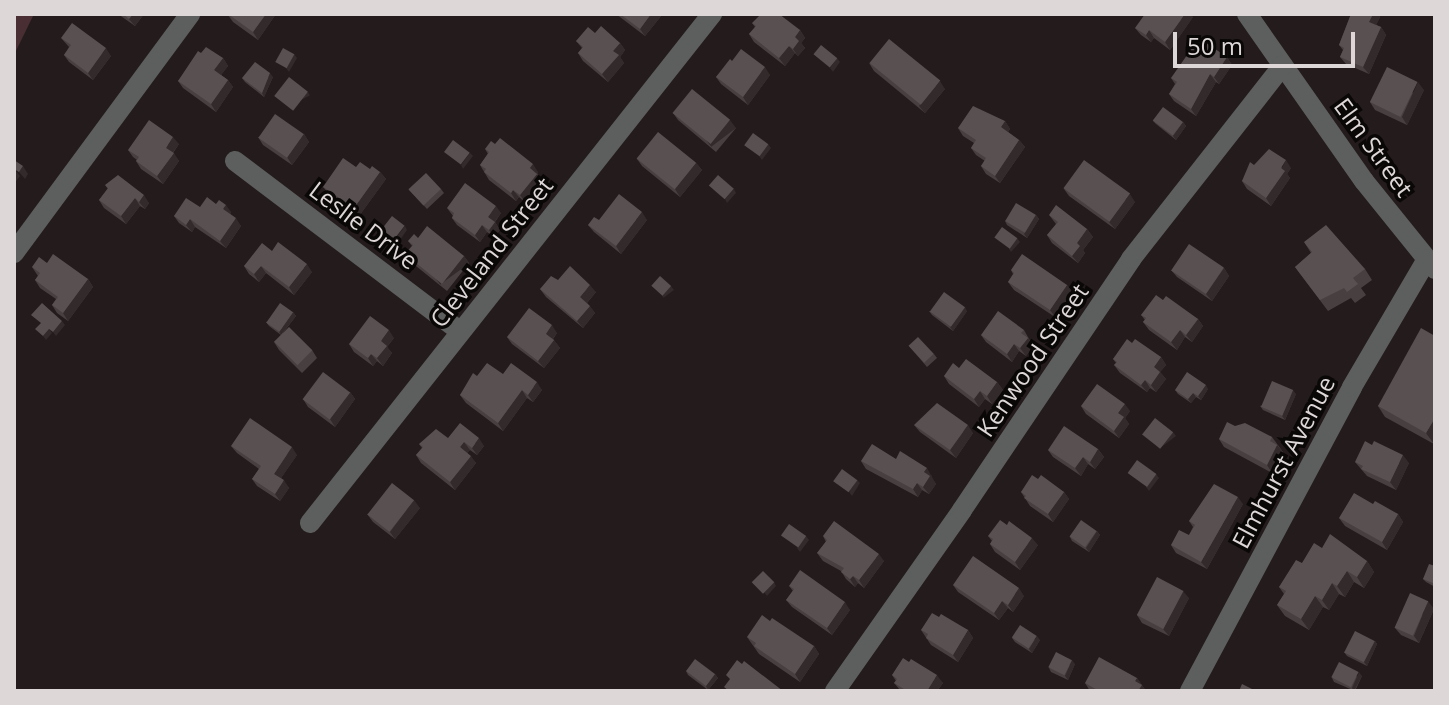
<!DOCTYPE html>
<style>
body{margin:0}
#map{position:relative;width:1449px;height:705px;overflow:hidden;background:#241b1c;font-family:"Open Sans",sans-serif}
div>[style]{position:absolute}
.green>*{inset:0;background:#492e33}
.minor>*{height:20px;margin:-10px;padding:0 10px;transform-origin:10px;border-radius:10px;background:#5c5f5d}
.wall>*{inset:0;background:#483f40}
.shaded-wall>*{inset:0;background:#332a2b;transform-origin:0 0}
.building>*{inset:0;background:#585051;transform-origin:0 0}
span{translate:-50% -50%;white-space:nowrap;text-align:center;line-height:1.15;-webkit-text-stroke:7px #0a0707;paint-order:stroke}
.street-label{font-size:24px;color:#ddd7d8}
.frame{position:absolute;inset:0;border:16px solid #ddd7d8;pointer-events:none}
.scale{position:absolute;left:1173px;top:32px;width:182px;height:36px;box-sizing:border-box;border:4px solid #ddd7d8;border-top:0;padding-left:10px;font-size:24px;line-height:28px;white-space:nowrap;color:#ddd7d8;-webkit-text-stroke:6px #0a0707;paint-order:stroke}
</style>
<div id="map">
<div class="green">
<i style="clip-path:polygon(14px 14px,34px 14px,14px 55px)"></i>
</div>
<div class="minor">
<i style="left:1247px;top:14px;width:204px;rotate:55deg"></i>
<i style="left:1364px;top:181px;width:113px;rotate:51.1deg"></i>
<i style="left:235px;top:161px;width:283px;rotate:37.1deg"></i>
<i style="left:14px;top:253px;width:297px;rotate:-53.6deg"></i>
<i style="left:310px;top:523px;width:649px;rotate:-51.7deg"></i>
<i style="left:835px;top:691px;width:221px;rotate:-54.9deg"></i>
<i style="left:962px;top:510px;width:303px;rotate:-56deg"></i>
<i style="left:1131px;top:259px;width:246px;rotate:-51.9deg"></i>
<i style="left:1190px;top:691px;width:344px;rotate:-61.9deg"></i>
<i style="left:1352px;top:387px;width:148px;rotate:-59.6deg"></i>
</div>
<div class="wall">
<i style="clip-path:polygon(118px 14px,144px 14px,135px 26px)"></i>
<i style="clip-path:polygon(276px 14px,258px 40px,233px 22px,228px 15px)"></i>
<i style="clip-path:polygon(616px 14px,661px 14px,662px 15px,645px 36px)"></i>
<i style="clip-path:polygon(1351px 14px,1378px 14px,1380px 17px,1376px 25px,1381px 27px,1386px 35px,1369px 74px,1346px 64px,1340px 57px,1343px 50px,1339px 45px)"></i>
<i style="clip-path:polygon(1193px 17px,1170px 50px,1154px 38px,1151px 42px,1141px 35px,1135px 28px)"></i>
<i style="clip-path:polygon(752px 23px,800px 30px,805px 38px,801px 43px,805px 48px,798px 56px,795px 53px,785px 66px,754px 42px,749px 34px,755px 27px)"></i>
<i style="clip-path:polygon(595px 33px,620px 43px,625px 50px,620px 57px,624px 63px,608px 82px,583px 61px,578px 53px,582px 48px,576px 41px)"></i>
<i style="clip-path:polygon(61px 38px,111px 56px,93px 80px,69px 62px,64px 55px,69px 47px)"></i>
<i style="clip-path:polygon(201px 53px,223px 58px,228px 66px,221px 75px,228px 80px,233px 87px,216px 112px,183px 88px,178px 81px)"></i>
<i style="clip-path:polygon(1227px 57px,1232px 65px,1219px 84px,1216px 82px,1196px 116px,1174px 101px,1169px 94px,1175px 84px,1171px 78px)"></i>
<i style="clip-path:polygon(732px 61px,770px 75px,748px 105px,721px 84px,716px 77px)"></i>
<i style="clip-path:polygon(869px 63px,945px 89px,925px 113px,874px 71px)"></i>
<i style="clip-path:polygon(273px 77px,264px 97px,245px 82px,242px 78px)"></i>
<i style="clip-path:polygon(1424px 90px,1407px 125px,1375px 110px,1370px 102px)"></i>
<i style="clip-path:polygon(673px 113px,736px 128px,716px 152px,678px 120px)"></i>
<i style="clip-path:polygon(1005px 121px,1010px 129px,1008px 132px,1019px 140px,1025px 147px,1000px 183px,986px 174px,981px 166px,985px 161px,976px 155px,971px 148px,974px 143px,963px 136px,958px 128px)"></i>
<i style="clip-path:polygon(1153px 121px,1183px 122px,1186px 126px,1176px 140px,1156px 124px)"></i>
<i style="clip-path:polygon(304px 134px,309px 142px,292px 165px,263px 145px,258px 137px)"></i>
<i style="clip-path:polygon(179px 144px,173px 153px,179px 161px,163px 184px,141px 169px,136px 161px,137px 160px,133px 157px,128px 150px)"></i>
<i style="clip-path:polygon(485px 149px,538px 172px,537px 173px,543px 181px,526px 203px,519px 197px,516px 201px,489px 180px,480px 165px,488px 154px)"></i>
<i style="clip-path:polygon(637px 159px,696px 163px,702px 170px,680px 197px,642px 166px)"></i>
<i style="clip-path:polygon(1254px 165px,1291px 168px,1287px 174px,1290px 178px,1271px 206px,1247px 189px,1242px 181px)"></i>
<i style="clip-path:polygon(356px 167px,380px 172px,386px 179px,359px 216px,329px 194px,323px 187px)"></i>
<i style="clip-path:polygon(105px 185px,149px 203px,145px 209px,140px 206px,126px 224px,104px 208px,99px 200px,108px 189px)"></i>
<i style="clip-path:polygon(441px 189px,444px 193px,427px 209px,409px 190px)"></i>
<i style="clip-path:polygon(1064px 189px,1135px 202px,1115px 229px,1069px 196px)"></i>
<i style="clip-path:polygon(216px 204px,231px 212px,230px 214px,241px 226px,226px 248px,195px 227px,192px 232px,179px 223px,174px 216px,200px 207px)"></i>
<i style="clip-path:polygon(447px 208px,501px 213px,495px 222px,500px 230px,494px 237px,487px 232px,480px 242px,457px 225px,452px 218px,453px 216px)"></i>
<i style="clip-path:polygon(1036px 215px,1039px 219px,1027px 238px,1007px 225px,1005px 221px)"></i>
<i style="clip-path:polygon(1049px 215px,1087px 229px,1093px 237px,1083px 250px,1085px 253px,1078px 263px,1052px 243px,1047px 235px,1056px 224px)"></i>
<i style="clip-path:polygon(599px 220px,647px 220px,621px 254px,594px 232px,588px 225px)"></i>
<i style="clip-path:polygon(418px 238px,464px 256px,469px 263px,447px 291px,411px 262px,405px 254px,412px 246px,408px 241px)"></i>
<i style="clip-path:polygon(1304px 242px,1365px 269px,1372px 280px,1361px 288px,1366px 295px,1355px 303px,1351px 298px,1328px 311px,1295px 267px,1311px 253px)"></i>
<i style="clip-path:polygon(272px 251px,312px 272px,294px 295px,266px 273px,259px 282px,249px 274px,244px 266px)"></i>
<i style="clip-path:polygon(47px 263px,88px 279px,93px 287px,68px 321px,57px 313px,52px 305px,56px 299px,40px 288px,35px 280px,38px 276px,32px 267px)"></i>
<i style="clip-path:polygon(1224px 268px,1229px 276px,1212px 301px,1177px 277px,1171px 270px)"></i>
<i style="clip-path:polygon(1011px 270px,1067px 285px,1072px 292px,1055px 317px,1014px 290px,1008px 282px,1013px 274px)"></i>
<i style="clip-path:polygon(558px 280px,596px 292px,587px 303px,595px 313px,583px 328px,546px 297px,540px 289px)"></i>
<i style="clip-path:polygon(1163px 300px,1198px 319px,1203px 326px,1192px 342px,1185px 337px,1177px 350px,1149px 330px,1143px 322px,1145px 320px,1141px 315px)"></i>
<i style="clip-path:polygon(929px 311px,967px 311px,953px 331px,932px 315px)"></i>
<i style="clip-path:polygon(293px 312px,296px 316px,283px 333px,312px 350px,317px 358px,302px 373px,279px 350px,274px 342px,281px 335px,269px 326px,266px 322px)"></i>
<i style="clip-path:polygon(1024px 330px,1033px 346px,1026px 356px,1019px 351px,1012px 362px,986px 342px,981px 335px)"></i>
<i style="clip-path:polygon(557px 333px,553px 339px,560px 348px,544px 368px,512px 344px,507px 337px)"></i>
<i style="clip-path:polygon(1435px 336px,1435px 443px,1434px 444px,1385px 417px,1378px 406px)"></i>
<i style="clip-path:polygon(394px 338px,387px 347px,392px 353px,383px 366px,377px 361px,373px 366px,354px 352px,349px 344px)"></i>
<i style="clip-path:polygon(1132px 343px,1161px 357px,1166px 365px,1160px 372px,1166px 379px,1156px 392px,1150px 388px,1147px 392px,1120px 373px,1114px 365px,1116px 363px,1113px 359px)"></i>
<i style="clip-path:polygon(909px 346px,934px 354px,937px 358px,927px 367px)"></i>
<i style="clip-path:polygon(959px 368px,997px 382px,1003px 390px,992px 404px,985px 399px,979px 407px,949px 384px,944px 376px)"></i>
<i style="clip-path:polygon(503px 374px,542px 390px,533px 402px,527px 398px,503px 431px,466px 403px,460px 395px,477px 376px)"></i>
<i style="clip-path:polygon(1208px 389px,1201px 400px,1196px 397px,1191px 403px,1178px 394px,1175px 390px)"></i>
<i style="clip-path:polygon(350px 392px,355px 399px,335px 427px,308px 407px,303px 399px)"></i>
<i style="clip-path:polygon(1296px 394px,1285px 420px,1263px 410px,1260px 406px)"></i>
<i style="clip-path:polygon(1081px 406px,1130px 411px,1125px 418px,1129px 424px,1119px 438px,1086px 414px)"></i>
<i style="clip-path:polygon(914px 425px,973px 433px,956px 458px,920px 432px)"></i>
<i style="clip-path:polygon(1235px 426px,1272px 437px,1283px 452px,1272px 473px,1224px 447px,1219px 439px)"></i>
<i style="clip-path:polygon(448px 438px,484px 446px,477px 455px,470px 450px,467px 453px,476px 463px,455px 490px,421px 463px,416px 455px,422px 448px,419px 444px)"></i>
<i style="clip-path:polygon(231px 446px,297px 455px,281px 478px,289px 488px,280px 501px,257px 486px,252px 479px,259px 469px,237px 453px)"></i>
<i style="clip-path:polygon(1098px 449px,1104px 457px,1095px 469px,1088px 464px,1081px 476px,1053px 457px,1048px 450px)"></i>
<i style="clip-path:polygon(896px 459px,932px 476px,931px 477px,936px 484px,929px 494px,922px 490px,918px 497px,866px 469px,861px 461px)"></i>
<i style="clip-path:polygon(1355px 462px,1409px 463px,1396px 490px,1367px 476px)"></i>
<i style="clip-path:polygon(1038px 479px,1064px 492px,1069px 499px,1053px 522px,1030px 506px,1021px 492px)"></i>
<i style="clip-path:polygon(1243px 504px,1207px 569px,1176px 553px,1171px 545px,1189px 535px,1193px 527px,1189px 521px)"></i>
<i style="clip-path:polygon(1373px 504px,1398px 514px,1403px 522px,1387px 550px,1345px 526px,1339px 518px)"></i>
<i style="clip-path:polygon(420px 508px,395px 539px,373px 522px,367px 514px)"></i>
<i style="clip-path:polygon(1097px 531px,1100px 535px,1089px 552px,1072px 541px,1070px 537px)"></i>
<i style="clip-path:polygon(823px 536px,884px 561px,864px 588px,858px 583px,855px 587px,846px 579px,841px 571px,823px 561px,817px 553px,826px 542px)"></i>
<i style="clip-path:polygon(988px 536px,1038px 545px,1020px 570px,995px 552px,990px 544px,992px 541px)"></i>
<i style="clip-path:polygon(1322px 548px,1367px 561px,1374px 572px,1364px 588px,1354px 582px,1345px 597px,1339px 594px,1329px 610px,1323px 607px,1309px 630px,1285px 616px,1277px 605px,1284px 594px,1279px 587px,1302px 563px)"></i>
<i style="clip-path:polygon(1435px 566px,1435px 587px,1426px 582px,1423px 579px)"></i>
<i style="clip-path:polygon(953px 585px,1024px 596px,1013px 612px,1008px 608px,999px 620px,958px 592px)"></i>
<i style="clip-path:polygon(789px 586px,850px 610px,832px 635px,792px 607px,786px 600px,793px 591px)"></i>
<i style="clip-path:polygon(1189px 598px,1169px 636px,1142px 623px,1137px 615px)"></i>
<i style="clip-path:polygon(1434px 609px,1419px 643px,1401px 635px,1395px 628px)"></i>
<i style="clip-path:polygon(939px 617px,968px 630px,973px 638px,958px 662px,931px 645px,921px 630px)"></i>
<i style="clip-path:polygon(747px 637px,814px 646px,819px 654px,800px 682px,759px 654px)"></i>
<i style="clip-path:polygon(1012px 638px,1040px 640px,1032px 653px,1015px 642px)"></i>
<i style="clip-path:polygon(1375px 641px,1377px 644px,1367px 666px,1347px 656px,1344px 652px)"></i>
<i style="clip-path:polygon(909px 662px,943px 683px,937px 691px,900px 690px,894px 683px,896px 681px,892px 675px)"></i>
<i style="clip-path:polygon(1075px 664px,1068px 680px,1051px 672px,1049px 668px)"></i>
<i style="clip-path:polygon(686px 671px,715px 674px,718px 678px,708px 690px,688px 675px)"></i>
<i style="clip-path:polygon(1362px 676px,1355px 691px,1334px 682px,1332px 678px)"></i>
<i style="clip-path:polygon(1137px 678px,1146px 691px,1090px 691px,1085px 683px)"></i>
</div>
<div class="shaded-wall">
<i style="clip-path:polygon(133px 14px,144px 14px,135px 26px,129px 19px)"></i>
<i style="clip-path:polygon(266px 14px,276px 14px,258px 40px,253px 32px)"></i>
<i style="clip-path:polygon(651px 14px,662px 15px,645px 36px,640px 29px)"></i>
<i style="clip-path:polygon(1185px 14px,1191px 14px,1193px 17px,1170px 50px,1165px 42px)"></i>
<i style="clip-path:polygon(1373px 14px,1378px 14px,1380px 17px,1374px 30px,1369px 22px)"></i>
<i style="clip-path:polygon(1381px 27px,1386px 35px,1369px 74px,1363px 67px)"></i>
<i style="clip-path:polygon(800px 30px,805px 38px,801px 43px,805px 48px,798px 56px,793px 49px,795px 37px)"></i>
<i style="clip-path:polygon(1149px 30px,1154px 38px,1151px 42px,1146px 35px)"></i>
<i style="clip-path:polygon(620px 43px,625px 50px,620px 57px,624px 63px,608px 82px,602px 74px,613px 51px)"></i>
<i style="clip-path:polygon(789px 46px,795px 53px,785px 66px,779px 58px)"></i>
<i style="clip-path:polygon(106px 48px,111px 56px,93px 80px,88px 73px)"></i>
<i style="clip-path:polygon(294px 54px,297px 58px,289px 72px,286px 68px)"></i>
<i style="clip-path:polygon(1227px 57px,1232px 65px,1219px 84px,1214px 77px)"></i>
<i style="clip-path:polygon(223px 58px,228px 66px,219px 78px,214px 70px)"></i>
<i style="clip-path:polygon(837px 58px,840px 62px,833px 72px,830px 68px)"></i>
<i style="clip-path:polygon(765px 67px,770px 75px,748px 105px,743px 97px)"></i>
<i style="clip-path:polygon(270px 73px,273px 77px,264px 97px,262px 93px)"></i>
<i style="clip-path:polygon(1210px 74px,1216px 82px,1196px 116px,1191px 109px)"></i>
<i style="clip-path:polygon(228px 80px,233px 87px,216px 112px,211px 104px)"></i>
<i style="clip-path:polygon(940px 81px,945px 89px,925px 113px,919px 106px)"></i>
<i style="clip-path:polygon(1418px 82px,1424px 90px,1407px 125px,1402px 117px)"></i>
<i style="left:308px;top:92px;width:4px;height:24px;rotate:63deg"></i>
<i style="left:730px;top:120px;width:10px;height:31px;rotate:53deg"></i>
<i style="clip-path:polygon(1005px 121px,1010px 129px,1006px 135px,1001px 127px)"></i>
<i style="clip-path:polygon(1183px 122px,1186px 126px,1176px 140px,1173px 136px)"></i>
<i style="clip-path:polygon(304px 134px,309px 142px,292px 165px,287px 157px)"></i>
<i style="clip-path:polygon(173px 137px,179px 144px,171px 155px,166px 148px)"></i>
<i style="clip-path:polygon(1019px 140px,1025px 147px,1000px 183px,995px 176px)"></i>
<i style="clip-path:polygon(768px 144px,771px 148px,762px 160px,759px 156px)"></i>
<i style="clip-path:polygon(174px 153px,179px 161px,163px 184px,157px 176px)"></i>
<i style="clip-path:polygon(470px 153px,473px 156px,463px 169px,461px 165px)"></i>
<i style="clip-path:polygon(1286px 160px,1291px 168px,1287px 174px,1290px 178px,1271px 206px,1266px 198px)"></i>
<i style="clip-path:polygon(696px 163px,702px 170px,680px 197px,675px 189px)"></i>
<i style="clip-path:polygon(533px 164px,538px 172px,535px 175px,530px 168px)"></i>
<i style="clip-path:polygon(23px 166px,28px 174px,25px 179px,19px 172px)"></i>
<i style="clip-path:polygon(14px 169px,20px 176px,14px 184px)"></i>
<i style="clip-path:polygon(380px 172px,386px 179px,359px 216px,354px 208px)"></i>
<i style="clip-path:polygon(537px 174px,543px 181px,526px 203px,520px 195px)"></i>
<i style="clip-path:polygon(734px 189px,736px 193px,727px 203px,725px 199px)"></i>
<i style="clip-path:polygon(513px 190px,519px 197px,516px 201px,511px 193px)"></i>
<i style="clip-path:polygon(1130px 194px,1135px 202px,1115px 229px,1109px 222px)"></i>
<i style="clip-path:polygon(144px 195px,149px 203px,145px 209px,139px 202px)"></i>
<i style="clip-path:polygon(135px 198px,140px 206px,126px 224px,121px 216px)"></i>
<i style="clip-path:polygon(226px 205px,231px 212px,229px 217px,223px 209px)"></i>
<i style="clip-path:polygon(496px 206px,501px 213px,493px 224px,488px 217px)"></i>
<i style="clip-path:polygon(642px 212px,647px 220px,621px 254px,616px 246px)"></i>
<i style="clip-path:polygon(1036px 215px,1039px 219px,1027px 238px,1024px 234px)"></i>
<i style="clip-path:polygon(236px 218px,241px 226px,226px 248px,220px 241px)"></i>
<i style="clip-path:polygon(190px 219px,195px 227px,192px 232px,186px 225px)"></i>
<i style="clip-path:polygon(495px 222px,500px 230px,494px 237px,489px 230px)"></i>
<i style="clip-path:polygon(482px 225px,487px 232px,480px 242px,475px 235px)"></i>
<i style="clip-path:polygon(405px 226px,407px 230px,395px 247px,392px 243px)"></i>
<i style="clip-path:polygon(1087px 229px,1093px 237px,1083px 250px,1085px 253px,1078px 263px,1072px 256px,1077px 243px)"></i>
<i style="clip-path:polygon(1017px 238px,1020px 242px,1011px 252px,1009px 249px)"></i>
<i style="left:464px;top:256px;width:9px;height:36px;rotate:54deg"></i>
<i style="clip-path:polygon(307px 264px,312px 272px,294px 295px,289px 287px)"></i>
<i style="clip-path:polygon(261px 266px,266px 273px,259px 282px,254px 274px)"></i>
<i style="clip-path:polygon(1224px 268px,1229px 276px,1212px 301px,1206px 294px)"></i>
<i style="clip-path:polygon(88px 279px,93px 287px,68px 321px,63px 313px)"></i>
<i style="clip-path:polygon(590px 285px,596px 292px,585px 305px,580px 297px)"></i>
<i style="clip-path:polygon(1067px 285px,1072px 292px,1055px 317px,1050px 310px)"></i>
<i style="left:671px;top:286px;width:5px;height:13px;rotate:53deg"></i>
<i style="clip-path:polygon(590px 306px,595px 313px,583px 328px,577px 321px)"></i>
<i style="clip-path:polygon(965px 307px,967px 311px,953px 331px,950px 327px)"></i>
<i style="clip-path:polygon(293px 312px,296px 316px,281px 335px,279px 332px)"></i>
<i style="clip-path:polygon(1198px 319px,1203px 326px,1192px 342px,1186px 335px)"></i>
<i style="clip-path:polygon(62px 321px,65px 325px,56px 336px,53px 332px)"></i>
<i style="clip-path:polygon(552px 325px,557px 333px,551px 341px,546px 334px)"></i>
<i style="clip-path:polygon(49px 329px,52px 333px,46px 340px,43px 336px)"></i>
<i style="clip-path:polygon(389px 330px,394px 338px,387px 347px,392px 353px,383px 366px,377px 358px,381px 341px)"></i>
<i style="clip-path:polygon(1180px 330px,1185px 337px,1177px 350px,1171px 342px)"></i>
<i style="clip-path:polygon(1028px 338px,1033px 346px,1026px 356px,1020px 348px)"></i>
<i style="clip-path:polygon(554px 340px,560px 348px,544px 368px,538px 361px)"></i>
<i style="clip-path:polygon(1014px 344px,1019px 351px,1012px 362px,1007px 354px)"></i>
<i style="clip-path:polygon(371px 354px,377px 361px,373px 366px,368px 358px)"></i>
<i style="clip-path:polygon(1161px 357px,1166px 365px,1160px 372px,1166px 379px,1156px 392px,1151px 385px,1154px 367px)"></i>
<i style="clip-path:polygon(1145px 380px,1150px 388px,1147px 392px,1141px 385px)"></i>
<i style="clip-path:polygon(537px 382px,542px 390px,533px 402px,528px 395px)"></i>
<i style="clip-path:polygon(997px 382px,1003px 390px,992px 404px,987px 396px)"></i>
<i style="clip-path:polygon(1206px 385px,1208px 389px,1201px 400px,1198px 396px)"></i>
<i style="clip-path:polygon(522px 390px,527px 398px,503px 431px,498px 423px)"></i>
<i style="clip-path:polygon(1293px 390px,1296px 394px,1285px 420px,1282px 416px)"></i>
<i style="clip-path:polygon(980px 391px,985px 399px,979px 407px,974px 399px)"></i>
<i style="clip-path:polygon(350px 392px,355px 399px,335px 427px,330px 419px)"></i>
<i style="clip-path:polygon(1193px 393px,1196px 397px,1191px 403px,1188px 399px)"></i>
<i style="clip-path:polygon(1125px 404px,1130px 411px,1125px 418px,1129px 424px,1119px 438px,1114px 431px,1118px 413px)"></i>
<i style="clip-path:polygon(1435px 418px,1435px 443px,1434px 444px,1426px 433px)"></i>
<i style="clip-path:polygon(968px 425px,973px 433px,956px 458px,950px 450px)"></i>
<i style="left:1173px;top:432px;width:5px;height:21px;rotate:53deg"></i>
<i style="clip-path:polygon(479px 438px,484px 446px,477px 455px,472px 448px)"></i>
<i style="clip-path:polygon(464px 442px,470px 450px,466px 455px,460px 447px)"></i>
<i style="clip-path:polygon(1277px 445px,1283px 452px,1272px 473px,1267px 465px)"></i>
<i style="clip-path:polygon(292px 447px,297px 455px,279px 481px,274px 474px)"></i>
<i style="clip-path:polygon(1098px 449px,1104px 457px,1095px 469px,1090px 462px)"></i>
<i style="clip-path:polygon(1403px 455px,1409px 463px,1396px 490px,1390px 482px)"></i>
<i style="clip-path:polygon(471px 456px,476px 463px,455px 490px,450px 482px)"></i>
<i style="clip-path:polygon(1083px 457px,1088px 464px,1081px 476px,1075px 468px)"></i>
<i style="clip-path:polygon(927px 468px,936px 484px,929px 494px,923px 487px,924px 472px)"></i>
<i style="clip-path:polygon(1156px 474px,1159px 478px,1149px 491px,1146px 487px)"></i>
<i style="clip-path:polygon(284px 480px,289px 488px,280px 501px,275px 494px)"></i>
<i style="clip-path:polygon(857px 480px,860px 483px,852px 496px,849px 492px)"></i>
<i style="clip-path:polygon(917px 483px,922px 490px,918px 497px,913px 489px)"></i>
<i style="clip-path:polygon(1064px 492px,1069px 499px,1053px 522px,1048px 514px)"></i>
<i style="clip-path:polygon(1238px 497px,1243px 504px,1207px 569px,1201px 562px)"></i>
<i style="clip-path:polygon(414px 500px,420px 508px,395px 539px,390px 532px)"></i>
<i style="clip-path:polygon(1398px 514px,1403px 522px,1387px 550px,1382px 542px)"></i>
<i style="clip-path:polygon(1097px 531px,1100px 535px,1089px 552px,1086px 548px)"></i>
<i style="clip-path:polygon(806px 536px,809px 540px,800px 552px,797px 548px)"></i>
<i style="clip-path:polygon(1032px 538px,1038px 545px,1020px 570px,1015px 562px)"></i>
<i style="clip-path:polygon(879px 554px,884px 561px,864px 588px,859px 580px)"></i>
<i style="clip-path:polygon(1367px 561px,1374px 572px,1364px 588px,1357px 577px)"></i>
<i style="clip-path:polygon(1347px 571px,1354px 582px,1345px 597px,1337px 586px)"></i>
<i style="clip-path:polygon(853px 576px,858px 583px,855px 587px,850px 579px)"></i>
<i style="clip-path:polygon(774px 582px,776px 586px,767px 596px,764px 592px)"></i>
<i style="clip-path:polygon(1332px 583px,1339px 594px,1329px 610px,1322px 600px)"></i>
<i style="clip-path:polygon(1019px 588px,1024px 596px,1013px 612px,1008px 605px)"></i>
<i style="clip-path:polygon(1183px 591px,1189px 598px,1169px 636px,1163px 629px)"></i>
<i style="clip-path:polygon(1315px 596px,1323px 607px,1309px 630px,1301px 619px)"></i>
<i style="clip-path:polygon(1002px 601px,1008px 608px,999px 620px,994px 613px)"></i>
<i style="clip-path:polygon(1428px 601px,1434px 609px,1419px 643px,1414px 636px)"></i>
<i style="clip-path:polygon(845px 602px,850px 610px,832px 635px,827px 628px)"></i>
<i style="clip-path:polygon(968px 630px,973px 638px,958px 662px,953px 655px)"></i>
<i style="clip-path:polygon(1037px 636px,1040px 640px,1032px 653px,1029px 649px)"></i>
<i style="clip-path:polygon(1375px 641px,1377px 644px,1367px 666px,1364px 662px)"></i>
<i style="clip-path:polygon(814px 646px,819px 654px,800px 682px,795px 674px)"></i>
<i style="clip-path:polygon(1072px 660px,1075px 664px,1068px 680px,1065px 676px)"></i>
<i style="clip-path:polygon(1359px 672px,1362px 676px,1354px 691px,1352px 688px)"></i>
<i style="clip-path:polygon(715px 674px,718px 678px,708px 690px,706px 686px)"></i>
<i style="clip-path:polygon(937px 675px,943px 683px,937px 691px,927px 691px)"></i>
<i style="clip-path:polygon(1137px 678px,1142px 685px,1146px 691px,1138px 691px,1135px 681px)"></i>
</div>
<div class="building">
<i style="clip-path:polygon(123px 14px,133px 14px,129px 19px)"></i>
<i style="clip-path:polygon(228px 14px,266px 14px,253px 32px)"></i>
<i style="clip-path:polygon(620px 14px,651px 14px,640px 29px)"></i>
<i style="clip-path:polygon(761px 14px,779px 14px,800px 30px,795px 37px,799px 41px,793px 49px,789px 46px,779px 58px,749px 34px,756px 26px,752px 23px)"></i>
<i style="clip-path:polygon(1145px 14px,1185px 14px,1165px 42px,1149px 30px,1146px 35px,1135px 28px)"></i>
<i style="clip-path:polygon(1351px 14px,1373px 14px,1369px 22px,1381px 27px,1363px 67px,1340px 57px,1344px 48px,1339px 45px)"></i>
<i style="clip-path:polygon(72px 23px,106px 48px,88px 73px,64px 55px,71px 45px,61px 38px)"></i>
<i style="clip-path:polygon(601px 26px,620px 43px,613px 51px,619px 55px,602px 74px,578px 53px,583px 47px,576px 41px,588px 27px,595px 33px)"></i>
<i style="clip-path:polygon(1199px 38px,1227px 57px,1214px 77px,1210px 74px,1191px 109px,1169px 94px,1177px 82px,1171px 78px)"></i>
<i style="left:889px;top:39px;width:66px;height:31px;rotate:39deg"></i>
<i style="left:821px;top:45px;width:21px;height:12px;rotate:39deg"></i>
<i style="clip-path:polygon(206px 47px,223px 58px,214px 70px,228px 80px,211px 104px,178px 81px,198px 51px,201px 53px)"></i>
<i style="left:283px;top:48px;width:13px;height:16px;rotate:29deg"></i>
<i style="clip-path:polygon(741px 49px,765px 67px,743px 97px,716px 77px,730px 59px,732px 61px)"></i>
<i style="clip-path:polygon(255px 62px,270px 73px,262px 93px,242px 78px)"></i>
<i style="left:1387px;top:67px;width:34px;height:39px;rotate:26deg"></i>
<i style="left:289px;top:77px;width:24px;height:24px;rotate:38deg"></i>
<i style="left:692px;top:89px;width:49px;height:31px;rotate:39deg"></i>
<i style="clip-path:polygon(973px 106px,1005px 121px,1001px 127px,1019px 140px,995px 176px,981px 166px,986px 158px,971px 148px,976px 140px,958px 128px)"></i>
<i style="left:1163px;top:107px;width:25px;height:17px;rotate:37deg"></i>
<i style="left:275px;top:114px;width:35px;height:29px;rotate:35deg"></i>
<i style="clip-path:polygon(149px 120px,173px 137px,166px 148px,174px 153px,157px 176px,136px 161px,139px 157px,128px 150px)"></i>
<i style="left:658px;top:132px;width:49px;height:34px;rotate:39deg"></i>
<i style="left:753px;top:133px;width:19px;height:15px;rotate:36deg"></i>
<i style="clip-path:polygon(500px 138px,533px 164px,530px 168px,537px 174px,520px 195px,513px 190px,511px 193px,484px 172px,486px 169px,480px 165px,489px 152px,485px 149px,491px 141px,495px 144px)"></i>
<i style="left:453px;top:140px;width:21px;height:15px;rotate:37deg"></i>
<i style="clip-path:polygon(1269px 149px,1286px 160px,1281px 168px,1285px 171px,1266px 198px,1242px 181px,1250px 162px,1254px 165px)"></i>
<i style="clip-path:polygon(343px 158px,356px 167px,360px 162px,370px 169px,372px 166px,380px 172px,354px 208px,323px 187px)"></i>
<i style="clip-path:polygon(14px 160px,23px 166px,19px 172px,14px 169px)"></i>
<i style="left:1084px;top:160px;width:57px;height:35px;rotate:36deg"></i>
<i style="left:426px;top:173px;width:22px;height:24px;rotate:47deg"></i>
<i style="clip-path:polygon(118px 175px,144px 195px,139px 202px,135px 198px,121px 216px,99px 200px,108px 188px,105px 185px)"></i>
<i style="left:718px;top:175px;width:21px;height:14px;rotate:41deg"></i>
<i style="clip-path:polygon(465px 183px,496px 206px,488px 217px,495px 222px,489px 230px,482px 225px,475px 235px,452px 218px,454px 213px,447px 208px)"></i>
<i style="clip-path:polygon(619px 194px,642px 212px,616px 246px,588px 225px,594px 217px,599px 220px)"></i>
<i style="clip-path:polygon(207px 197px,216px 204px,219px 200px,226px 205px,223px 209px,236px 218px,220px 241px,190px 219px,186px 225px,174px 216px,186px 198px,200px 207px)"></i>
<i style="left:1016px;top:203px;width:23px;height:21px;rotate:31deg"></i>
<i style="clip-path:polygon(1056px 205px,1087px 229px,1077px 243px,1080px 246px,1072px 256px,1047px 235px,1058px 222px,1049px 215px)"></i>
<i style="left:392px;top:216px;width:16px;height:21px;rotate:38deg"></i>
<i style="clip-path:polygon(1326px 225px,1365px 269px,1353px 278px,1358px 284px,1347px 292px,1344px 288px,1320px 300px,1295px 267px,1312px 252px,1304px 242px)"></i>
<i style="clip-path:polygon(427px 226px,464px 256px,442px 284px,405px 254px,413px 245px,408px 241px,414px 234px,418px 238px)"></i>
<i style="left:1002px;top:227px;width:19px;height:13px;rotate:36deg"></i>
<i style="clip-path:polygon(278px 242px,307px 264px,289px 287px,261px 266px,254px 274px,244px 266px,262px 243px,272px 251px)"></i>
<i style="left:1189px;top:244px;width:42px;height:32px;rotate:34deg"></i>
<i style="clip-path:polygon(53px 254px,88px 279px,63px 313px,52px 305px,58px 297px,35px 280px,40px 273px,32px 267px,39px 257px,47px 263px)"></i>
<i style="clip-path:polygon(1022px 254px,1067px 285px,1050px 310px,1008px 282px,1014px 273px,1011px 270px)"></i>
<i style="clip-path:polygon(570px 266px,590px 285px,580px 297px,590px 306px,577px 321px,540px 289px,551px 276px,558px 280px)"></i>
<i style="left:660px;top:276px;width:15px;height:13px;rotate:42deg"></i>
<i style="left:944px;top:292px;width:26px;height:24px;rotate:36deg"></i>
<i style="clip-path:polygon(1156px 295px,1163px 300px,1166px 296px,1198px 319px,1186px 335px,1180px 330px,1171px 342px,1143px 322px,1146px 318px,1141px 315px)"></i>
<i style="clip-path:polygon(42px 303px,62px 321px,53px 332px,49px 329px,43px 336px,35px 329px,41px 323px,31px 315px)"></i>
<i style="left:280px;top:303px;width:16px;height:24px;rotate:35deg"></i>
<i style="clip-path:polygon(529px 308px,552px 325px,546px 334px,554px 340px,538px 361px,507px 337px)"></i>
<i style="clip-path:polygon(998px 311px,1024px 330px,1021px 333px,1028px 338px,1020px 348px,1014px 344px,1007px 354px,981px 335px)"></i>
<i style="clip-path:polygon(370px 316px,389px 330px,381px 341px,387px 346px,377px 358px,371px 354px,368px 358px,349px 344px)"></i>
<i style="left:289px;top:327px;width:33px;height:21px;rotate:45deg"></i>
<i style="clip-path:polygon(1421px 328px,1435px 336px,1435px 418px,1426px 433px,1378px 406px)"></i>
<i style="left:918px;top:337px;width:23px;height:13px;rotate:47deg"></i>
<i style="clip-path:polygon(1127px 339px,1132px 343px,1135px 339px,1161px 357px,1154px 367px,1160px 372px,1151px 385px,1145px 380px,1141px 385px,1114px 365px,1117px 362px,1113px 359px)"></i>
<i style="clip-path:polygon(966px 359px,997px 382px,987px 396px,980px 391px,974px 399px,944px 376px,953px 363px,959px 368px)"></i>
<i style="clip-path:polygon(487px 363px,503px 374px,511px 363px,537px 382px,528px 395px,522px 390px,498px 423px,460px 395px,473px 373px,477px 376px)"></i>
<i style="left:323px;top:372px;width:34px;height:34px;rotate:37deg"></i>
<i style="clip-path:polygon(1187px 372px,1206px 385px,1198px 396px,1193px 393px,1188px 399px,1175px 390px)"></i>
<i style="left:1272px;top:381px;width:23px;height:28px;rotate:23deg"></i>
<i style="clip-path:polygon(1097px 384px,1125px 404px,1118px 413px,1124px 417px,1114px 431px,1081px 406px)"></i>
<i style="clip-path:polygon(937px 403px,968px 425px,950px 450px,914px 425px)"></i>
<i style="clip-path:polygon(250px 418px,292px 447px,274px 474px,284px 480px,275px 494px,252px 479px,261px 466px,231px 446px)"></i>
<i style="left:1155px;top:418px;width:23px;height:21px;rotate:38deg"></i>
<i style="clip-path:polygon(1227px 422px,1235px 426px,1245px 423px,1272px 437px,1270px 441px,1277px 445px,1267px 465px,1219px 439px)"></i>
<i style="clip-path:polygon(460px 423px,479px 438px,472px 448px,464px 442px,460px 447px,471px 456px,450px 482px,416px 455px,423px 447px,419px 444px,436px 429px,448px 438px)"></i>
<i style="clip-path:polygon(1064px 426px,1098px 449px,1090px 462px,1083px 457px,1075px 468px,1048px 450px)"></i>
<i style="clip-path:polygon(1365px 441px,1372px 445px,1374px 441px,1403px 455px,1390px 482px,1361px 469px,1363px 466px,1355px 462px)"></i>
<i style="clip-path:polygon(872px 444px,896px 459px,900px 451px,927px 468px,924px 472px,930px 476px,923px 487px,917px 483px,913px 489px,861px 461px)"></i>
<i style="left:1137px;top:460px;width:24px;height:16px;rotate:36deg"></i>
<i style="left:842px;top:469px;width:19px;height:15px;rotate:36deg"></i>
<i style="clip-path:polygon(1032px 475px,1038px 479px,1041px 475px,1064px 492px,1048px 514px,1024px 498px,1026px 496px,1021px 492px)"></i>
<i style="left:392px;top:483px;width:28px;height:40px;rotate:38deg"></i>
<i style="clip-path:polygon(1214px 484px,1238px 497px,1201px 562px,1171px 545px,1179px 530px,1189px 535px,1195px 525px,1189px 521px)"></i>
<i style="clip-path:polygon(1354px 493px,1373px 504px,1375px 501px,1398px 514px,1382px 542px,1339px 518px)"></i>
<i style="clip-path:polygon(1000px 520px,1007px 525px,1009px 521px,1032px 538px,1015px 562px,990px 544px,993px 539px,988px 536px)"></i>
<i style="left:1081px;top:520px;width:19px;height:20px;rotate:35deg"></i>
<i style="clip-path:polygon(834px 521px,879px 554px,859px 580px,853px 576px,850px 579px,841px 572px,844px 568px,817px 553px,827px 540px,823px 536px)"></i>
<i style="left:789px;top:524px;width:21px;height:14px;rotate:35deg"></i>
<i style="clip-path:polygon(1330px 534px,1367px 561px,1357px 577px,1347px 571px,1337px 586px,1332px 583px,1322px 600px,1315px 596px,1301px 619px,1277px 605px,1286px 591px,1279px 587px,1296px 560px,1302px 563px,1314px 543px,1322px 548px)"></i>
<i style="clip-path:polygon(973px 556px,1019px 588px,1008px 605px,1002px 601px,994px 613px,953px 585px)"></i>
<i style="clip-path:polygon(1429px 564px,1435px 566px,1435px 584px,1423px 579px)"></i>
<i style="clip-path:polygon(800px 570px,845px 602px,827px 628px,786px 600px,794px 589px,789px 586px)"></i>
<i style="left:763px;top:571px;width:16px;height:16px;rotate:45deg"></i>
<i style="left:1157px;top:577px;width:30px;height:43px;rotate:28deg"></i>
<i style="left:1410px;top:593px;width:20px;height:38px;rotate:24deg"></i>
<i style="clip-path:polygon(932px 613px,939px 617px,941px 614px,968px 630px,953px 655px,926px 638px,928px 634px,921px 630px)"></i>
<i style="clip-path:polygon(762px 615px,770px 621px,772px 618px,814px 646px,795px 674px,754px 646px,756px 643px,747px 637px)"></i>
<i style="left:1020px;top:625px;width:20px;height:15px;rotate:33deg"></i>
<i style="left:1355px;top:631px;width:22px;height:24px;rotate:27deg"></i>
<i style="left:1056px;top:652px;width:18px;height:17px;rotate:27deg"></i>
<i style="clip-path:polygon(1099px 657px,1137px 678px,1135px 681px,1142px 685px,1138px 691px,1099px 691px,1085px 683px)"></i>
<i style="clip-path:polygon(903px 658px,909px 662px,911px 659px,937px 675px,927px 691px,907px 691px,894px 683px,897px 679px,892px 675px)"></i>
<i style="left:695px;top:659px;width:25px;height:15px;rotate:37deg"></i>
<i style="clip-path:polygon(737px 660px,742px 664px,744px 661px,783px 691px,729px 691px,724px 687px,730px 679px,726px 675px)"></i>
<i style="left:1339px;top:662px;width:22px;height:17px;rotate:27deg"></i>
<i style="clip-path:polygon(1242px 684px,1256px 691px,1239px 691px)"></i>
</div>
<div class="street-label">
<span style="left:1374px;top:147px;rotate:54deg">Elm Street</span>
<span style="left:364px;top:225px;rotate:37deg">Leslie Drive</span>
<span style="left:491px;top:252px;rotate:-52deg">Cleveland Street</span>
<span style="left:1032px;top:360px;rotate:-56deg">Kenwood Street</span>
<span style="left:1283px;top:462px;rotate:-62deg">Elmhurst Avenue</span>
</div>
<div class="frame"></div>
<div class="scale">50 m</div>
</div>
